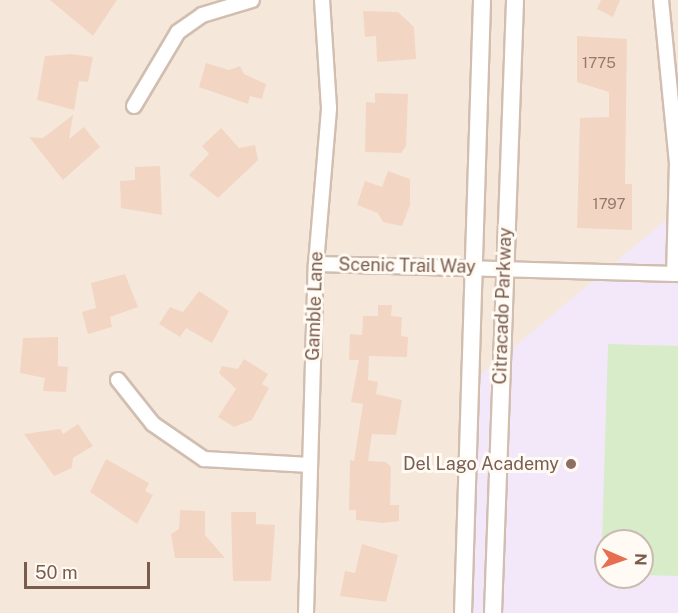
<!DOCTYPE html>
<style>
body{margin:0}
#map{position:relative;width:678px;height:613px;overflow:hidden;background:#fdf6ec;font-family:"Public Sans",sans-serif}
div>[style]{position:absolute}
.residential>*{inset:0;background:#f5e8da}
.education>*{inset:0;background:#f3e8fa}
.green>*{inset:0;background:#d8ecc9}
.building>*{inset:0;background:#f3d5c3}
.roads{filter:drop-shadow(2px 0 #d1beb0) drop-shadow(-2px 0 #d1beb0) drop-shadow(0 2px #d1beb0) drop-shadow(0 -2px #d1beb0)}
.minor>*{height:14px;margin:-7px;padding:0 7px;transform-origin:7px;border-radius:7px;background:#fff}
.tertiary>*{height:16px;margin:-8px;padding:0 8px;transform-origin:8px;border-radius:8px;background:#fff}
.dots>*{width:16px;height:16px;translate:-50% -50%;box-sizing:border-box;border:3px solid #fffaf3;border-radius:50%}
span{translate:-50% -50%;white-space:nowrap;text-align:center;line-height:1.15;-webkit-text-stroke:6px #fffaf3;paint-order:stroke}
.number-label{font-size:15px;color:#987a6a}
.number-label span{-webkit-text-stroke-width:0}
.street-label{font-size:18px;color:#7a5c4d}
.education-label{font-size:18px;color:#785e54}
.right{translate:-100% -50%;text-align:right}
.north{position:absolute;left:594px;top:529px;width:60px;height:60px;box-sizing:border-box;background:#fffaf3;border:2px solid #cabbb1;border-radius:50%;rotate:92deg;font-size:16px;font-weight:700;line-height:24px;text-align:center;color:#7a5c4d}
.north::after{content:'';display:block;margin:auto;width:21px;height:27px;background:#e76f51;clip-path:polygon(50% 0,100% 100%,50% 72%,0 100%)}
.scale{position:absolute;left:24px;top:562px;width:126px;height:27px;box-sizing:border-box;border:3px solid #7a5c4d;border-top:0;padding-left:8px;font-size:18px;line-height:21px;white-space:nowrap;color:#7a5c4d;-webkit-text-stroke:4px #fffaf3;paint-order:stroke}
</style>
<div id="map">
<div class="residential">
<i style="clip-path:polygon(evenodd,0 0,678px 0,678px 613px,0 613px,0 0,606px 541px,642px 541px,642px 577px,606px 577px,606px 541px)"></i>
</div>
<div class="education">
<i style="clip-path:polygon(evenodd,678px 210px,678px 613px,458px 613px,466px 387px,678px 210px,606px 541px,642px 541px,642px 577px,606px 577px,606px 541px)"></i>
</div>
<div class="green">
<i style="clip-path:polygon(608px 344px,678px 346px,678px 576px,642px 575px,642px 541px,606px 541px,606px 574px,601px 574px)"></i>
</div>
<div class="building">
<i style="clip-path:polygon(50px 0,117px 0,93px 36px)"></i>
<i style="clip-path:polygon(601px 0,620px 0,613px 17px,597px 9px)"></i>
<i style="clip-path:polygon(363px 11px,398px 12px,414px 27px,416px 59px,377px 62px,376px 36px,365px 37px)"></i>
<i style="clip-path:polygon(577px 36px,627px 39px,625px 184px,632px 184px,632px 230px,577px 228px,580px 118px,609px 117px,609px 92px,577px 82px)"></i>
<i style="clip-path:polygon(71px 54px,93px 57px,88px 82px,79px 81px,74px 110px,37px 100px,45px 56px)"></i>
<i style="clip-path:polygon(206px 63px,229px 70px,240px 66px,244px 74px,266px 84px,262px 99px,250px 96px,248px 104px,199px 87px)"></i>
<i style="clip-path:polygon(375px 93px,408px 94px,406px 146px,401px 153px,365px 152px,366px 102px,375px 103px)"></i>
<i style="clip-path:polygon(73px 115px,69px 139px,84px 127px,100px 147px,63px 180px,29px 137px,43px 138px)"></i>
<i style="clip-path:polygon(221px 128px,239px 148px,255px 145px,258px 160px,218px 198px,189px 175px,209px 154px,202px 146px)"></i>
<i style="clip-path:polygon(160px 166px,162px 215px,121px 208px,120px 181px,135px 180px,135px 167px)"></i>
<i style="clip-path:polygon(388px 171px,410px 179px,410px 205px,402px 226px,383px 222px,378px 213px,357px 205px,365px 181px,382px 187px)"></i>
<i style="clip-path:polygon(125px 274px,138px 307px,110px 317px,112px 327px,88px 334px,82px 312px,96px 308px,91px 283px)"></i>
<i style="clip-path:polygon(199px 291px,229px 311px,212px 343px,186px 328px,180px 337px,159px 324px,170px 307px,183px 312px)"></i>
<i style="clip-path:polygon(378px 305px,392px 305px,391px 316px,402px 317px,401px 336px,408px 337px,407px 357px,369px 356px,368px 380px,378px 382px,376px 394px,402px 400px,396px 435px,372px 434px,368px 461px,386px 462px,391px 467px,390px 505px,399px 505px,399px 521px,383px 523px,356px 520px,356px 510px,349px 510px,350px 460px,354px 461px,363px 404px,351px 402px,359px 360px,349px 360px,350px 334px,362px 335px,363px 316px,378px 316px)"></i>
<i style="clip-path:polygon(58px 337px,58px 366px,68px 367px,66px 392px,43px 391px,45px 378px,20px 373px,23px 338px)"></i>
<i style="clip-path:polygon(244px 359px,268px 374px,262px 384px,269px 388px,252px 420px,234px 427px,218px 417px,236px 389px,219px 373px,222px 366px,238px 369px)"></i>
<i style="clip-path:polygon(78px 424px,93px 446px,73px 458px,72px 468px,54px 476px,24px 434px,60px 429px,63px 434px)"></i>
<i style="clip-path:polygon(106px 459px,149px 483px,145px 491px,153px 495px,137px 524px,90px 492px)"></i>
<i style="clip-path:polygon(180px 510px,205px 511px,205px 535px,225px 558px,175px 558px,171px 534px,179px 529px)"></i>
<i style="clip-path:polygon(231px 512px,256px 512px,256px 524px,275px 525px,271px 581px,233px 581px)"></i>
<i style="clip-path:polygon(362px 544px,398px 555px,386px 602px,340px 596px,345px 571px,355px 573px)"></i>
</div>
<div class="roads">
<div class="minor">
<i style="left:661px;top:0;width:163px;rotate:84.4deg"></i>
<i style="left:677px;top:162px;width:112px;rotate:91.5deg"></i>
<i style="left:134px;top:106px;width:86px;rotate:-59.3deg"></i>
<i style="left:178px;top:32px;width:29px;rotate:-35deg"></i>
<i style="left:202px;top:15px;width:52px;rotate:-16.7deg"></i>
<i style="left:316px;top:264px;width:362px;rotate:1.6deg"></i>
<i style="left:118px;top:380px;width:56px;rotate:51.5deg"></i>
<i style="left:153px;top:424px;width:62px;rotate:34.5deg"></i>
<i style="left:204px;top:459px;width:106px;rotate:3.2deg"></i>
<i style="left:306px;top:613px;width:349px;rotate:-88.4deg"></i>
<i style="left:316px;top:264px;width:157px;rotate:-85.2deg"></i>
<i style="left:329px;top:108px;width:108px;rotate:-93.7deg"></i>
</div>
<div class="tertiary">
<i style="left:463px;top:613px;width:613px;rotate:-88.22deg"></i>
<i style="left:493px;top:613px;width:613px;rotate:-87.94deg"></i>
</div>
</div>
<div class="dots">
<i style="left:571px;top:464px;background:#8d6e63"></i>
</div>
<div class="number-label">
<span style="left:599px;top:63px">1775</span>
<span style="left:609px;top:204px">1797</span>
</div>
<div class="street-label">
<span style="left:407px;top:266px;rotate:1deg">Scenic Trail Way</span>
<span style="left:315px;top:306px;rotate:-88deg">Gamble Lane</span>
<span style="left:503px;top:306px;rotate:-88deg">Citracado Parkway</span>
</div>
<div class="education-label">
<span class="right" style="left:559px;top:464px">Del Lago Academy</span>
</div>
<div class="north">N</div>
<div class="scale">50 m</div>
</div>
